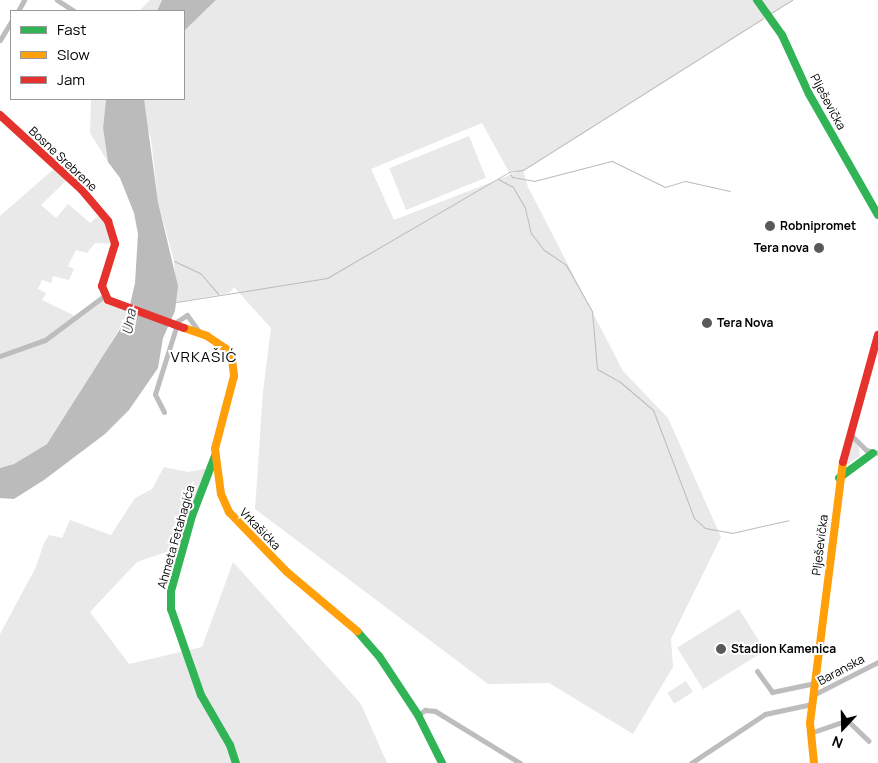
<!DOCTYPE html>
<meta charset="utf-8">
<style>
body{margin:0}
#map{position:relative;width:878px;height:763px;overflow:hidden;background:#fff;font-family:Manrope,sans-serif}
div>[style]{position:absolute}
.green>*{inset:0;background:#e9e9e9;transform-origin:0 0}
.water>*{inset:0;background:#bbb}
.stream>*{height:1px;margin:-0.5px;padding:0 0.5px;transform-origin:0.5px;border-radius:0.5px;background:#bbb}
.river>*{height:9px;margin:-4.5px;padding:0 4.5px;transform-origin:4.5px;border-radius:4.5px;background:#bbb}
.street>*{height:5px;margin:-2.5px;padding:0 2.5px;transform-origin:2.5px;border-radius:2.5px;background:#bdbdbd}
.fast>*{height:8px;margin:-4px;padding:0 4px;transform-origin:4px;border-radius:4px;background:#30b455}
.slow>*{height:8px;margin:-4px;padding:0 4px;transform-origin:4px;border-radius:4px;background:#ff9f0a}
.jam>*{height:8px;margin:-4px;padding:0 4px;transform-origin:4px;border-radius:4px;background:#e5322d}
.dots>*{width:14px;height:14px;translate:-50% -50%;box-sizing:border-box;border:2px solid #fff;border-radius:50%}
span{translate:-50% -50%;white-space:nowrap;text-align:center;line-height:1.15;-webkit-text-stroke:4px #fff;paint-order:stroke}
.street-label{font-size:12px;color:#000}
.poi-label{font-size:12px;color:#000;font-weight:700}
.left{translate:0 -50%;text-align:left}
.right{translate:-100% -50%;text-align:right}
.water-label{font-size:14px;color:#3f3f3f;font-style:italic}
.quarter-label{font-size:15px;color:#000;letter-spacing:1px}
.legend{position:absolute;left:10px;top:10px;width:175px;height:90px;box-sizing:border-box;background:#fff;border:1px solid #999;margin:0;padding:6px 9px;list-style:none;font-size:15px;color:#000}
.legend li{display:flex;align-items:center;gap:10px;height:25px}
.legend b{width:25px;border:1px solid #999}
.north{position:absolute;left:818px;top:703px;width:50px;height:50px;-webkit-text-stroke:4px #fff;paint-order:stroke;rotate:201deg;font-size:14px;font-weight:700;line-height:20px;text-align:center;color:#000}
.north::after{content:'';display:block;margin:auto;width:18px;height:22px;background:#000;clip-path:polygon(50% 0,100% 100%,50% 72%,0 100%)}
</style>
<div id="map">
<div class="green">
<i style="clip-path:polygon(150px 0,162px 0,157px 11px,133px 11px,140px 10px)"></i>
<i style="clip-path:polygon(evenodd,216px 0,792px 0,523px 170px,528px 187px,623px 371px,668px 418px,721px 537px,671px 639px,673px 667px,633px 734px,549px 683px,488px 684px,255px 509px,263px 391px,271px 328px,234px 287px,229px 293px,176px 302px,174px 261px,158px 202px,151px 138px,145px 121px,144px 99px,184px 99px,184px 31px,216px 0,482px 123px,509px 172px,520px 171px,394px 220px,371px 169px,482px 123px)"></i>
<i style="clip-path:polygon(91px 99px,106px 99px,103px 128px,108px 162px,90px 133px)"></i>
<i style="left:469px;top:136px;width:45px;height:86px;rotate:68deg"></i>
<i style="clip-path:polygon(56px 167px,69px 178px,41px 205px,56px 218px,68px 204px,90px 223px,102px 213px,115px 244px,95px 243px,87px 253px,76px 250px,68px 266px,74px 269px,69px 280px,53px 276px,51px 283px,42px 280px,38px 289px,46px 293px,42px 300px,75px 316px,104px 296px,130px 309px,93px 375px,47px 444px,14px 464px,0 468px,0 216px)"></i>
<i style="clip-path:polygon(852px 437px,859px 447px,860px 456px,845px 466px)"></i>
<i style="clip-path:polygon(164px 467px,188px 472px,209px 468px,184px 546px,137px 562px,90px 612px,129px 664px,202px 647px,233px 562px,361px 704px,387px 763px,0 763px,0 634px,36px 567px,44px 543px,49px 535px,62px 538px,70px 520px,111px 535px,135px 498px,152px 489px)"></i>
<i style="left:739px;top:609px;width:49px;height:73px;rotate:58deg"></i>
<i style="left:686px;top:681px;width:13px;height:22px;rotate:58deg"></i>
</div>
<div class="water">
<i style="clip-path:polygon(162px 0,187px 0,190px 5px,193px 0,216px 0,184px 31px,184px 11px,157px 11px)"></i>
<i style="clip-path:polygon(106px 99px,144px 99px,158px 202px,178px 286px,175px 311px,163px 338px,158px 368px,129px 410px,105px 434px,44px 480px,14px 499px,0 498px,0 468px,14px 464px,47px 444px,127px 318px,135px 283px,138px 234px,134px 213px,120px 178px,108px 162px,103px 128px)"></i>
</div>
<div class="stream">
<i style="left:771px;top:13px;width:25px;rotate:-32deg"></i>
<i style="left:510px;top:174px;width:4px;rotate:56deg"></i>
<i style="left:512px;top:177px;width:22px;rotate:10deg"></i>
<i style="left:534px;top:181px;width:81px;rotate:-14.4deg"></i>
<i style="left:612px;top:161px;width:59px;rotate:26.1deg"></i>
<i style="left:665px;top:187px;width:21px;rotate:-17deg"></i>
<i style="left:685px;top:181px;width:46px;rotate:12.5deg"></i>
<i style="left:498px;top:179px;width:17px;rotate:28deg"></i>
<i style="left:513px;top:187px;width:24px;rotate:60deg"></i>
<i style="left:525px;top:208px;width:26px;rotate:77deg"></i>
<i style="left:531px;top:233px;width:21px;rotate:53deg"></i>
<i style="left:544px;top:250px;width:27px;rotate:34deg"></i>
<i style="left:566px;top:265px;width:53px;rotate:60.5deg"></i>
<i style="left:592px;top:311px;width:58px;rotate:85.1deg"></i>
<i style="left:597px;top:369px;width:25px;rotate:29deg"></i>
<i style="left:619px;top:381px;width:45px;rotate:40.5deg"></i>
<i style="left:653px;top:410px;width:116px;rotate:69.2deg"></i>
<i style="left:694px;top:518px;width:15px;rotate:42deg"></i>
<i style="left:705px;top:528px;width:27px;rotate:10deg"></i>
<i style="left:732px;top:533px;width:58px;rotate:-12.8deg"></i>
<i style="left:174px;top:261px;width:29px;rotate:25deg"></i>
<i style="left:200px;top:273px;width:28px;rotate:49deg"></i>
<i style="left:176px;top:302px;width:153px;rotate:-9deg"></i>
<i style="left:327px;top:278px;width:211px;rotate:-30.2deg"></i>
<i style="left:509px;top:172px;width:14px;rotate:-8deg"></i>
<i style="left:523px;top:170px;width:284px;rotate:-32.3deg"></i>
</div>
<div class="river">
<i style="left:183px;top:11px;width:15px;rotate:-48deg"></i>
</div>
<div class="street">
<i style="left:57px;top:0;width:20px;rotate:33deg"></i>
<i style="left:18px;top:11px;width:13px;rotate:-61deg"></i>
<i style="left:0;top:40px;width:21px;rotate:-59deg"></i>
<i style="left:0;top:356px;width:48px;rotate:-19.6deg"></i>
<i style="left:45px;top:340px;width:74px;rotate:-36.7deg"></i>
<i style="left:164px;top:412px;width:20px;rotate:-117deg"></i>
<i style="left:155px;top:394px;width:77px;rotate:-72.5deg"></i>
<i style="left:178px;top:321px;width:11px;rotate:-34deg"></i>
<i style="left:187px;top:315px;width:24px;rotate:54deg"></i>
<i style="left:851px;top:435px;width:21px;rotate:45deg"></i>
<i style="left:866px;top:450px;width:12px;rotate:14deg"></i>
<i style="left:757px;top:671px;width:26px;rotate:54deg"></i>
<i style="left:772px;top:692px;width:44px;rotate:-11.8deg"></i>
<i style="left:813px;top:695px;width:73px;rotate:-26.9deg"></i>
<i style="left:418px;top:715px;width:9px;rotate:-36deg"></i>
<i style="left:425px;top:710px;width:10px;rotate:6deg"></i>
<i style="left:435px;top:711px;width:100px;rotate:31.5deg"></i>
<i style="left:810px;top:733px;width:39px;rotate:-19deg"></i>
<i style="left:847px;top:720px;width:30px;rotate:44deg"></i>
<i style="left:691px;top:763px;width:89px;rotate:-33.5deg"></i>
<i style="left:765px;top:714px;width:48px;rotate:-12deg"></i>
</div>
<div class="fast">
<i style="left:757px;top:0;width:43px;rotate:54.5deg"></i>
<i style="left:782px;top:35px;width:65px;rotate:65.4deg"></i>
<i style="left:809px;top:94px;width:139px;rotate:60.3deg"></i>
<i style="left:215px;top:456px;width:64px;rotate:111deg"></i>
<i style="left:192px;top:516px;width:78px;rotate:105.6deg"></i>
<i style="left:171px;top:591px;width:18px;rotate:90deg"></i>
<i style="left:171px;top:609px;width:91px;rotate:70.8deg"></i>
<i style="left:201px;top:695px;width:58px;rotate:59.9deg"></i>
<i style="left:230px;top:745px;width:19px;rotate:72deg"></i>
<i style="left:839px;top:478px;width:42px;rotate:-36.3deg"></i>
<i style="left:357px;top:631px;width:33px;rotate:49deg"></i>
<i style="left:379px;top:656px;width:71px;rotate:56.5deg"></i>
<i style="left:418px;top:715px;width:54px;rotate:63.4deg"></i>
</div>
<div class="slow">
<i style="left:184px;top:328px;width:24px;rotate:19deg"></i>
<i style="left:207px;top:336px;width:23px;rotate:34deg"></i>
<i style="left:226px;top:349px;width:12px;rotate:59deg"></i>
<i style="left:232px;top:359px;width:17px;rotate:83deg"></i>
<i style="left:234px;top:376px;width:75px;rotate:104.6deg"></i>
<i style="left:215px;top:449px;width:45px;rotate:82.4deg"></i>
<i style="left:221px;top:494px;width:20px;rotate:66deg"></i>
<i style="left:229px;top:512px;width:83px;rotate:46deg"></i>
<i style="left:287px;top:572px;width:92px;rotate:40.1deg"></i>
<i style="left:814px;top:763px;width:40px;rotate:-95.7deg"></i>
<i style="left:810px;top:723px;width:263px;rotate:-82.8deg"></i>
</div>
<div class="jam">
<i style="left:0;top:115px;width:110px;rotate:42.4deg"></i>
<i style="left:81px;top:189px;width:42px;rotate:49.8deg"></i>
<i style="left:108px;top:221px;width:24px;rotate:73deg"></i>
<i style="left:115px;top:244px;width:44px;rotate:107.2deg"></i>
<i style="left:102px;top:286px;width:15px;rotate:67deg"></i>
<i style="left:108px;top:300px;width:81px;rotate:20.2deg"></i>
<i style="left:843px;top:462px;width:132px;rotate:-74.6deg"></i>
</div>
<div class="dots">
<i style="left:770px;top:226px;background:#595959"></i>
<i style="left:819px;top:248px;background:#595959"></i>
<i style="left:707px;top:323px;background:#595959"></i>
<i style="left:721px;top:649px;background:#595959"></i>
</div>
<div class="street-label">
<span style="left:828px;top:102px;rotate:62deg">Plješevička</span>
<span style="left:63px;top:159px;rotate:43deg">Bosne Srebrene</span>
<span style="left:260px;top:529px;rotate:46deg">Vrkašićka</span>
<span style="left:176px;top:537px;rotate:-74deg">Ahmeta Fetahagića</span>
<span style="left:820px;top:545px;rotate:-83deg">Plješevička</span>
<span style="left:841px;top:670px;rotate:-28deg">Baranska</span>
</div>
<div class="poi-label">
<span class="left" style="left:780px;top:226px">Robnipromet</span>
<span class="right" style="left:809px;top:248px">Tera nova</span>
<span class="left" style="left:717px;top:323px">Tera Nova</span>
<span class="left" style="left:731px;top:649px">Stadion Kamenica</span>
</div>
<div class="water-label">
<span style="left:129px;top:322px;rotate:-80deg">Una</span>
</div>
<div class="quarter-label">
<span style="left:204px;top:357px">VRKAŠIĆ</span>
</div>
<ul class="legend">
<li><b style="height:6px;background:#30b455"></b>Fast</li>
<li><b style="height:6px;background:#ff9f0a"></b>Slow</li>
<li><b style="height:6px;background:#e5322d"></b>Jam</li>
</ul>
<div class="north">N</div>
</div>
